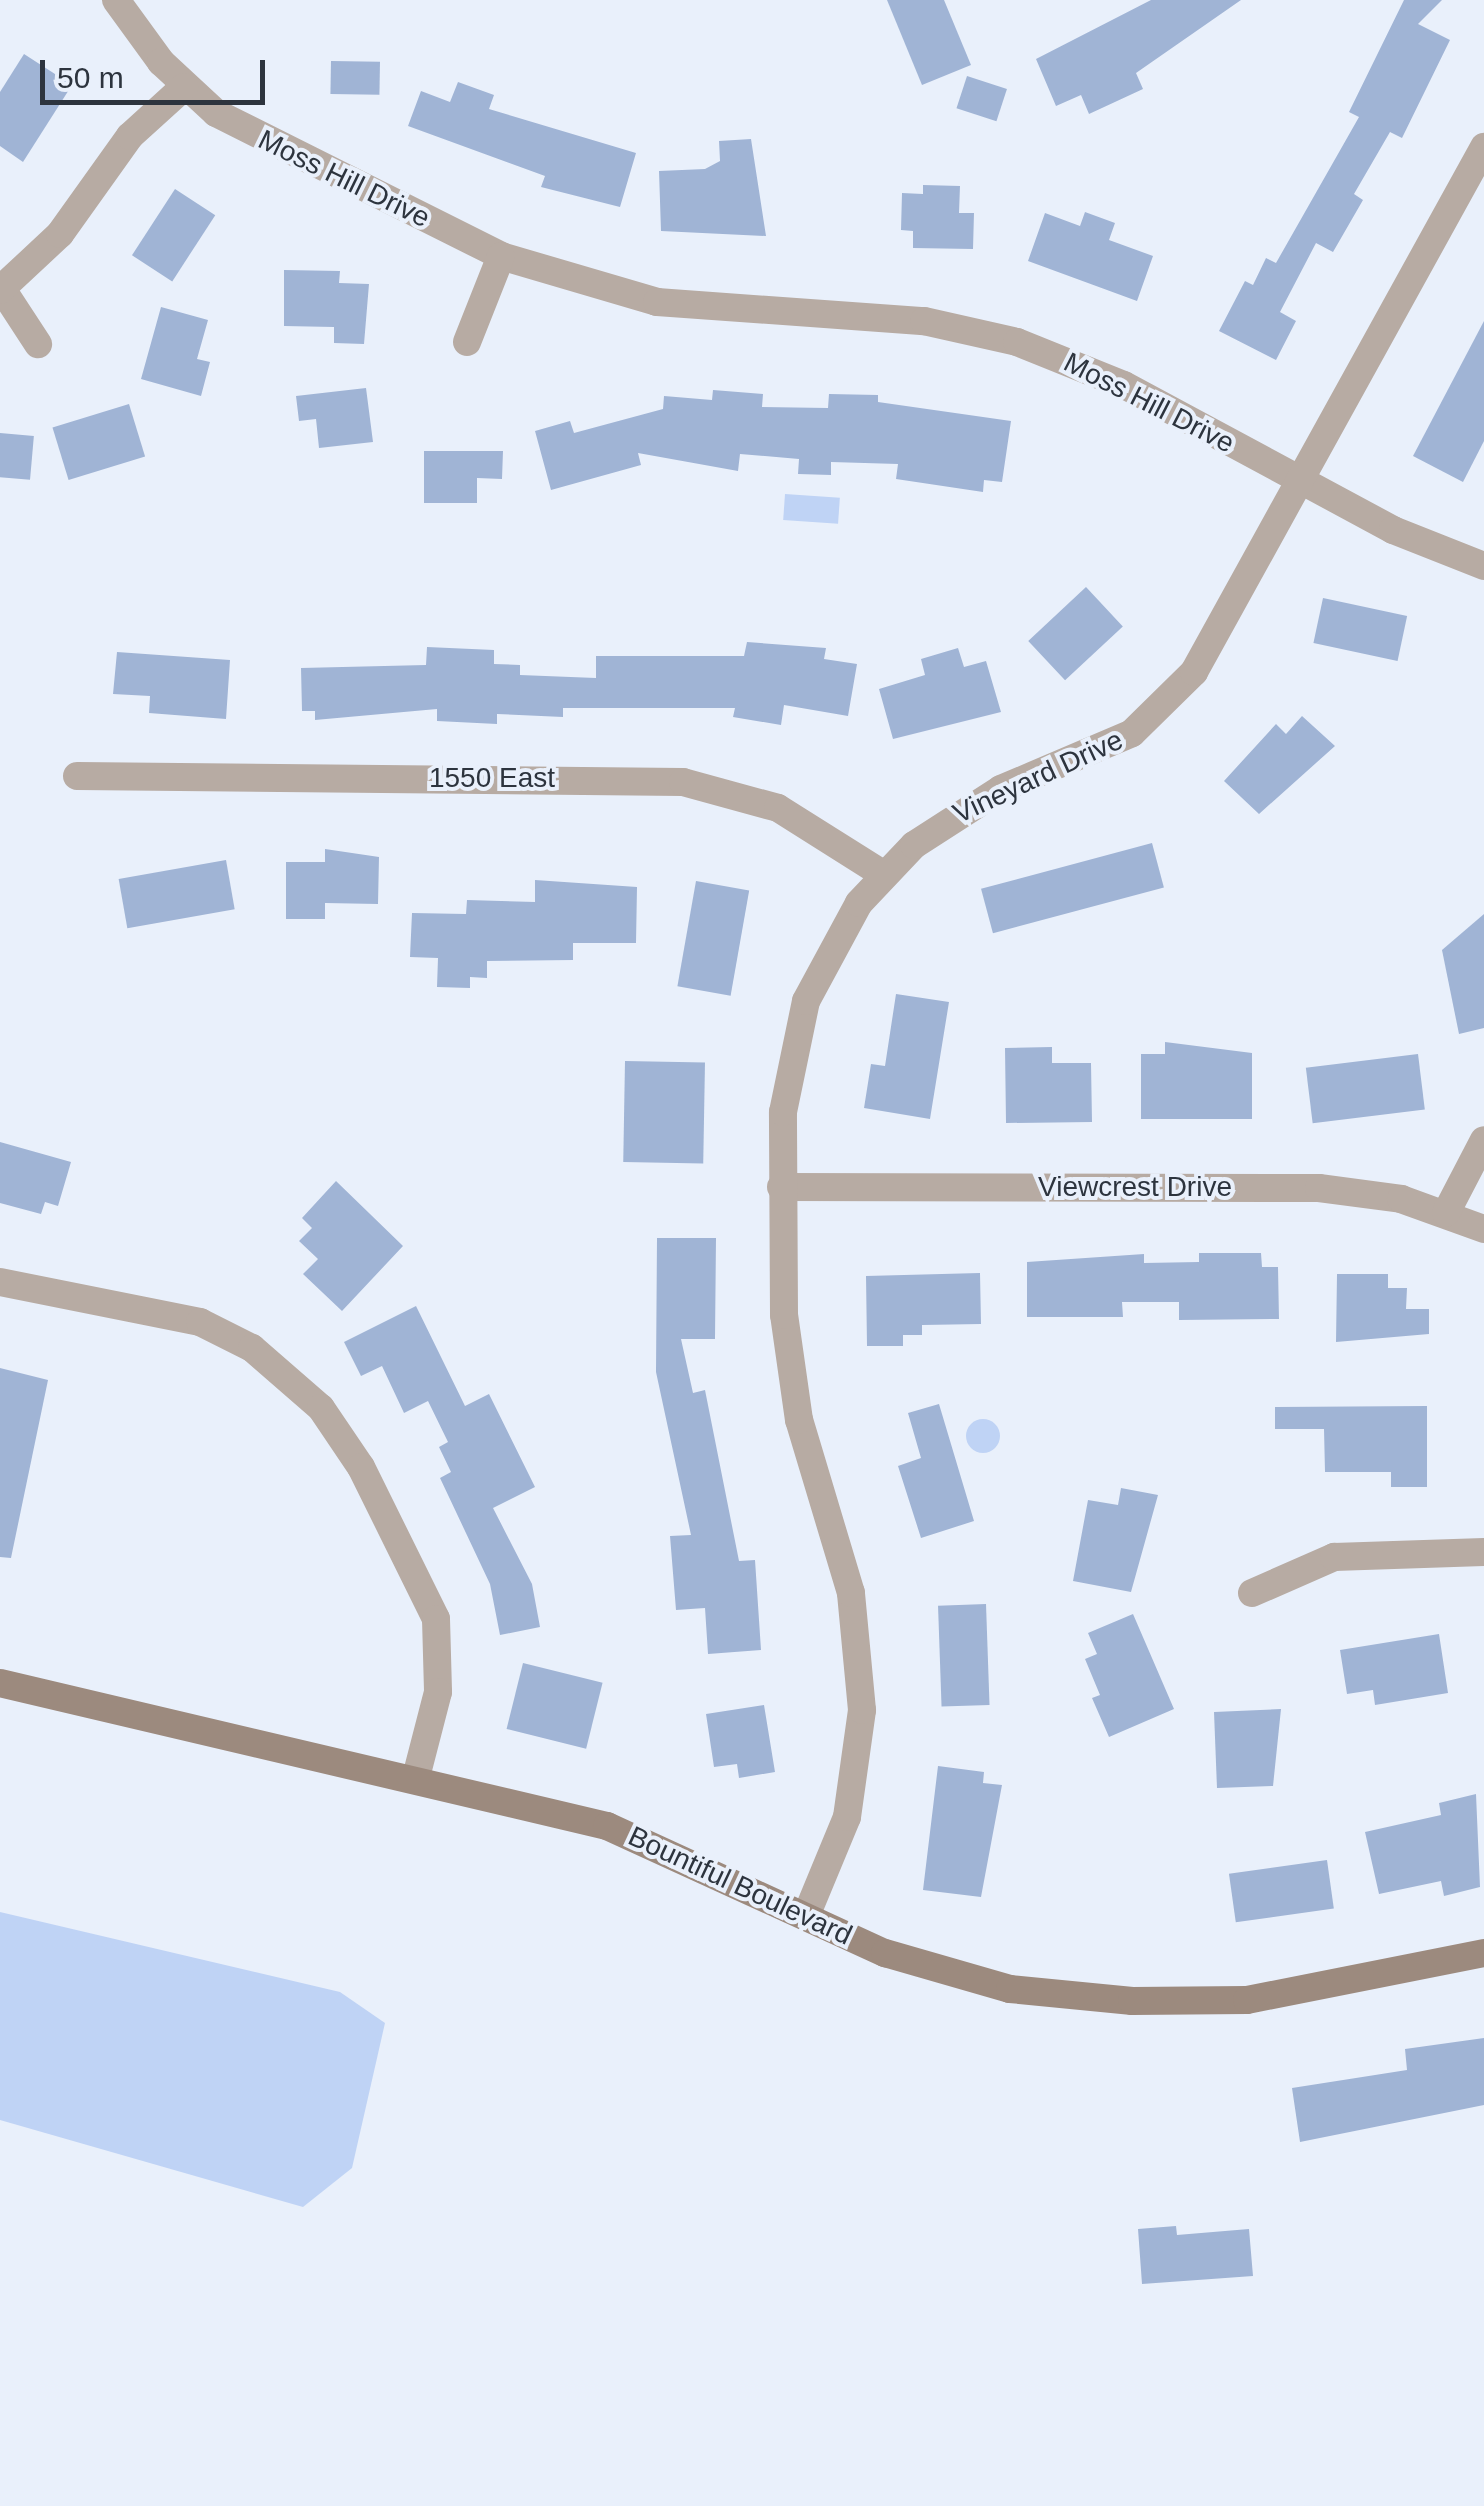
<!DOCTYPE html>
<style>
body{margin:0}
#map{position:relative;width:1484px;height:2506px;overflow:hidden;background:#e9f0fb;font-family:Helvetica,sans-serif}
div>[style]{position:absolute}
.water>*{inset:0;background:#bfd3f5;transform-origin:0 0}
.round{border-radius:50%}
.building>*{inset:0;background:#a0b4d5;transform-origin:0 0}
.minor>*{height:28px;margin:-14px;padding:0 14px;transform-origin:14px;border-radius:14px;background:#b7aba3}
.secondary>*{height:28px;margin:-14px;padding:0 14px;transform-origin:14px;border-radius:14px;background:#9c8a7e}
span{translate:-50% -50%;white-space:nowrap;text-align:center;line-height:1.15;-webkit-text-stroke:8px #e9f0fb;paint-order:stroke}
.street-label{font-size:28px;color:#2d343e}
.scale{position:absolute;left:40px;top:60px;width:225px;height:45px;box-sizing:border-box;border:5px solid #2d343e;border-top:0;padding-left:12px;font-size:30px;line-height:35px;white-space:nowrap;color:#2d343e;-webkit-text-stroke:8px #e9f0fb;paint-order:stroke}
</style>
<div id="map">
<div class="water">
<i style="left:785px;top:494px;width:55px;height:26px;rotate:4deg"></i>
<i class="round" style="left:966px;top:1419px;width:34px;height:34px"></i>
<i style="clip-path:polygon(0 1912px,340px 1992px,385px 2023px,352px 2168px,303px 2207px,0 2120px)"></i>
</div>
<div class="building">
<i style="clip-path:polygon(887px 0,944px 0,971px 65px,922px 85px)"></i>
<i style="clip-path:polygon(1151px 0,1241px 0,1136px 73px,1143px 89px,1089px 114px,1081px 95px,1056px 106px,1036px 59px)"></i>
<i style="clip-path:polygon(1404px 0,1442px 0,1418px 24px,1450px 40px,1402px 138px,1390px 132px,1354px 194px,1363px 200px,1333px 252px,1316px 243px,1280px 312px,1296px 321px,1276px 360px,1219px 331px,1245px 281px,1253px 285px,1266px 258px,1276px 263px,1359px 117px,1349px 112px)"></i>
<i style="clip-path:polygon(24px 54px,72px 85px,23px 162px,0 146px,0 92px)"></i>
<i style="left:331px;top:61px;width:49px;height:33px;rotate:1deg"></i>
<i style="left:967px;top:76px;width:42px;height:34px;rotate:18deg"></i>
<i style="clip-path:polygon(458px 82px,494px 95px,489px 109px,636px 153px,620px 207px,541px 187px,545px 176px,408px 126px,421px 91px,450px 102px)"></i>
<i style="clip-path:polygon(751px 139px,766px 236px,661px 231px,659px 171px,705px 169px,720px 161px,719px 141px)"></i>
<i style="clip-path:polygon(923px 185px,960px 186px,959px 213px,974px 213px,973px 249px,913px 248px,913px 231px,901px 230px,902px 193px,923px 194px)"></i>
<i style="left:175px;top:189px;width:48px;height:79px;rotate:33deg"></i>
<i style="clip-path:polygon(1085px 212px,1115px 223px,1109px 240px,1153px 256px,1137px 301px,1028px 261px,1045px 213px,1080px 226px)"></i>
<i style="clip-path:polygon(284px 270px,340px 271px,339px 283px,369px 284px,364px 344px,334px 343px,334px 327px,284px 326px)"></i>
<i style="clip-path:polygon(161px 307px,208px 320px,197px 359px,210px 362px,201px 396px,141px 379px)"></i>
<i style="clip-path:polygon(1484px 321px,1484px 441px,1463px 482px,1413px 456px)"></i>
<i style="clip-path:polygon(366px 388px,373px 442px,319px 448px,316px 419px,299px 421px,296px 396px)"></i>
<i style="clip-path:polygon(713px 390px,763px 394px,762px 407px,828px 408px,829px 394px,878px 395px,878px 402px,1011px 421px,1002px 482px,984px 480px,983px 492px,896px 479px,898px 464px,831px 462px,831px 475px,798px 474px,799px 459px,740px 454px,738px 471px,638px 453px,641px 465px,551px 490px,535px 431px,570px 421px,574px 433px,663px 409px,664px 396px,712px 400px)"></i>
<i style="left:129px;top:404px;width:55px;height:80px;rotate:73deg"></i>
<i style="left:0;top:433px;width:34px;height:44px;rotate:5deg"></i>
<i style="clip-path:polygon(424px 451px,503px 451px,502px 479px,477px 478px,477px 503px,424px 503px)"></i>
<i style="left:1086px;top:587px;width:54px;height:79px;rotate:47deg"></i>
<i style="left:1323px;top:598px;width:86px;height:46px;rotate:12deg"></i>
<i style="clip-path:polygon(747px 642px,826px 648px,824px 659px,857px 664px,848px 716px,784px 705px,781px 725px,733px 717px,735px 708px,563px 708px,563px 717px,497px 714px,497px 724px,437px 721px,437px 709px,315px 720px,315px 711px,302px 711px,301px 668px,426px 665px,427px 647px,494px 650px,494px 664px,520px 665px,520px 675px,596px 678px,596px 656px,744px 656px)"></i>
<i style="clip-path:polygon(958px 648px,964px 667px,986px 661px,1001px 712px,893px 739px,879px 689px,925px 675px,921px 659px)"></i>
<i style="clip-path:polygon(117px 652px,230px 660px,226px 719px,149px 713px,150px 696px,113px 694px)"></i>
<i style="clip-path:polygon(1302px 716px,1335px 746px,1259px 814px,1224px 781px,1276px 724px,1286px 734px)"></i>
<i style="left:1152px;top:843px;width:46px;height:177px;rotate:75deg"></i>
<i style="clip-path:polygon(325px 849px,379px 857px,378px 904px,325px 903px,325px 919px,286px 919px,286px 862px,325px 862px)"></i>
<i style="left:226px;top:860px;width:50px;height:109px;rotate:80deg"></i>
<i style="clip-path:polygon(535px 880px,637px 887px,636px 943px,573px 943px,573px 960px,487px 961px,487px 978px,470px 977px,470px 988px,437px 987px,438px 958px,410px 957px,412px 913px,466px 914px,467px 900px,535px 902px)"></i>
<i style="left:696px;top:881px;width:54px;height:107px;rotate:10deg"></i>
<i style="clip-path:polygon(1484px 914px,1484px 1028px,1459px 1034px,1442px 950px)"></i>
<i style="clip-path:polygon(896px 994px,949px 1002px,930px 1119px,864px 1108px,871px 1064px,885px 1066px)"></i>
<i style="clip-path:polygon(1165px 1042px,1252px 1053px,1252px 1119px,1141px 1119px,1141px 1054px,1165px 1054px)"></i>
<i style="clip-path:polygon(1052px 1047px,1052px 1063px,1091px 1063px,1092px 1122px,1006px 1123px,1005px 1048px)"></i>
<i style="left:1418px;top:1054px;width:56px;height:113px;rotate:83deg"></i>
<i style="left:625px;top:1061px;width:80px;height:101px;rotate:1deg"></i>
<i style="clip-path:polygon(0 1142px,71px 1162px,58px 1206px,45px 1202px,41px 1214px,0 1203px)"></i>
<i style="clip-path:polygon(336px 1181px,403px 1246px,342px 1311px,303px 1274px,318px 1259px,299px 1241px,312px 1228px,302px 1218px)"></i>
<i style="clip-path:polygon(657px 1238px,716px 1238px,715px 1339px,681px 1339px,693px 1393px,705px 1390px,739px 1561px,755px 1560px,761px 1650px,708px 1654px,705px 1608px,676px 1610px,670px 1536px,691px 1535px,656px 1372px)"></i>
<i style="clip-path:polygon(1199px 1253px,1261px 1253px,1262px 1267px,1278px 1267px,1279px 1319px,1179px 1320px,1179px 1302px,1122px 1302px,1123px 1317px,1027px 1317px,1027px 1262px,1144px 1254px,1144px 1263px,1199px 1262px)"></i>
<i style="clip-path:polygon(980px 1273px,981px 1324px,922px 1325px,922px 1335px,903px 1335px,903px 1346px,867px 1346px,866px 1276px)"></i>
<i style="clip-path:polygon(1337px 1274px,1388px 1274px,1388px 1288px,1407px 1288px,1406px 1309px,1429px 1309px,1429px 1334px,1336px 1342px)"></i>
<i style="clip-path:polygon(416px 1306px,465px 1406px,489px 1394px,535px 1487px,493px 1508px,532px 1584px,540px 1627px,500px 1635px,490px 1584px,440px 1478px,451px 1472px,439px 1447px,448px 1442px,428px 1401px,404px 1413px,382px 1366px,361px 1376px,344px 1342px)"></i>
<i style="clip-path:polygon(0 1368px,48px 1380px,11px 1558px,0 1557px)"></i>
<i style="clip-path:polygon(939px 1404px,974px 1521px,921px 1538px,898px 1466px,921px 1458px,908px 1413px)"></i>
<i style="clip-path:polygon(1427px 1406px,1427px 1487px,1391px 1487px,1391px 1472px,1325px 1472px,1324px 1429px,1275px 1429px,1275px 1407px)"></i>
<i style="clip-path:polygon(1121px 1488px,1158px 1495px,1131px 1592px,1073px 1581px,1088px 1500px,1118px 1505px)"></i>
<i style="left:986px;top:1604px;width:101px;height:48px;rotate:88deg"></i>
<i style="clip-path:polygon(1133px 1614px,1174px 1709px,1109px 1737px,1092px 1698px,1100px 1695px,1085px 1659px,1097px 1654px,1088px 1633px)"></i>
<i style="clip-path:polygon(1439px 1634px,1448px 1693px,1375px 1705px,1373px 1690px,1347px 1694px,1340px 1650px)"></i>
<i style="left:523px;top:1663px;width:82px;height:68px;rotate:14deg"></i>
<i style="clip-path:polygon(764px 1705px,775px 1772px,739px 1778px,737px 1764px,714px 1767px,706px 1714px)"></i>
<i style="clip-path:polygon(1281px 1709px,1273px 1786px,1217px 1788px,1214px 1712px)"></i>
<i style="clip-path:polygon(938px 1766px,984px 1772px,983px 1783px,1002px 1785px,981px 1897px,923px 1890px)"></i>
<i style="clip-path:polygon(1476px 1794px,1480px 1887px,1444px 1896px,1441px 1881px,1379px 1894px,1365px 1832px,1441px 1815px,1439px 1803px)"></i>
<i style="left:1327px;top:1860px;width:49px;height:99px;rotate:82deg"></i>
<i style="clip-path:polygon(1484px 2038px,1484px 2105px,1300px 2142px,1292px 2088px,1407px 2070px,1405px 2049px)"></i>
<i style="clip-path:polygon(1176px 2226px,1177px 2235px,1249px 2229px,1253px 2276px,1142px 2284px,1138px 2229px)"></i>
</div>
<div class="minor">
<i style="left:116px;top:0;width:77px;rotate:54deg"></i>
<i style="left:161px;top:62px;width:75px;rotate:42.8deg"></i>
<i style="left:216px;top:113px;width:319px;rotate:26.6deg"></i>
<i style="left:501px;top:256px;width:163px;rotate:16.4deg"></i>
<i style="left:657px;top:302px;width:268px;rotate:4.1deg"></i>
<i style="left:924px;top:321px;width:95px;rotate:12.7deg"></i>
<i style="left:1017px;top:342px;width:115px;rotate:21.9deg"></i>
<i style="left:1124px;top:385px;width:306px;rotate:28.3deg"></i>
<i style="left:1393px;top:530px;width:98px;rotate:21.6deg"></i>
<i style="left:2px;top:289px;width:66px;rotate:56.8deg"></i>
<i style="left:0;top:290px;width:82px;rotate:-43deg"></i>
<i style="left:60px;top:234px;width:120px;rotate:-54.5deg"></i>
<i style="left:130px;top:136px;width:73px;rotate:-42.2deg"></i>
<i style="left:467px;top:342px;width:92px;rotate:-68.4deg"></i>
<i style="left:77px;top:776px;width:606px;rotate:0.57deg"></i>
<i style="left:683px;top:782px;width:98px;rotate:15.3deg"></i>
<i style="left:778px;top:808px;width:124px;rotate:32.2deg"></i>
<i style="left:781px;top:1187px;width:538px;rotate:0.11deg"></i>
<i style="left:1319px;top:1188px;width:83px;rotate:7.6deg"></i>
<i style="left:1401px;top:1199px;width:88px;rotate:19.9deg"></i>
<i style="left:1446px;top:1213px;width:82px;rotate:-62.5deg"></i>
<i style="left:0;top:1282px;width:204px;rotate:11.3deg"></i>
<i style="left:200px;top:1322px;width:58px;rotate:26.6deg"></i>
<i style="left:252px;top:1348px;width:91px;rotate:41deg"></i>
<i style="left:321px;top:1408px;width:71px;rotate:55.9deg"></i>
<i style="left:361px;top:1467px;width:169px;rotate:63.7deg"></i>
<i style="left:436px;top:1619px;width:73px;rotate:88.4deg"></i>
<i style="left:438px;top:1692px;width:88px;rotate:104.5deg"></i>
<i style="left:1252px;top:1593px;width:90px;rotate:-23.7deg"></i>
<i style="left:1334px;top:1557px;width:150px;rotate:-1.9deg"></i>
<i style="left:806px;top:1916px;width:107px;rotate:-67.5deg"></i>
<i style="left:847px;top:1817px;width:108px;rotate:-82deg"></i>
<i style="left:862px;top:1710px;width:118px;rotate:-95.4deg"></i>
<i style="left:851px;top:1593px;width:181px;rotate:-106.7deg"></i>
<i style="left:799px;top:1420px;width:106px;rotate:-98.1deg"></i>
<i style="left:784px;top:1315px;width:203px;rotate:-90.3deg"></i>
<i style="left:783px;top:1112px;width:113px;rotate:-78.3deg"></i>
<i style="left:806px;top:1001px;width:111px;rotate:-61.6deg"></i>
<i style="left:859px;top:903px;width:80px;rotate:-46.5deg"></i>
<i style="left:914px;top:845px;width:103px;rotate:-32.8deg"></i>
<i style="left:1001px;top:789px;width:142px;rotate:-23.1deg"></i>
<i style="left:1132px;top:733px;width:87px;rotate:-44.5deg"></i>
<i style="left:1194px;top:672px;width:600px;rotate:-61.08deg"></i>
</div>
<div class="secondary">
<i style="left:0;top:1683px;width:624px;rotate:13.26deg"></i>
<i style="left:607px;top:1826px;width:306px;rotate:24.6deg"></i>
<i style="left:885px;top:1953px;width:130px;rotate:16.1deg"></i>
<i style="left:1010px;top:1989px;width:123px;rotate:5.6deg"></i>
<i style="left:1132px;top:2001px;width:115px;rotate:-0.5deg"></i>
<i style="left:1247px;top:2000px;width:242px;rotate:-11.2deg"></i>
</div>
<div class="street-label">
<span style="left:344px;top:179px;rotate:26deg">Moss Hill Drive</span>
<span style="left:1149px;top:403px;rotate:27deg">Moss Hill Drive</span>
<span style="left:1038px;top:777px;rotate:-25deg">Vineyard Drive</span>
<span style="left:492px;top:778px">1550 East</span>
<span style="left:1135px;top:1187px">Viewcrest Drive</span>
<span style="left:740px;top:1886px;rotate:25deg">Bountiful Boulevard</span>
</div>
<div class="scale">50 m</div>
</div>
